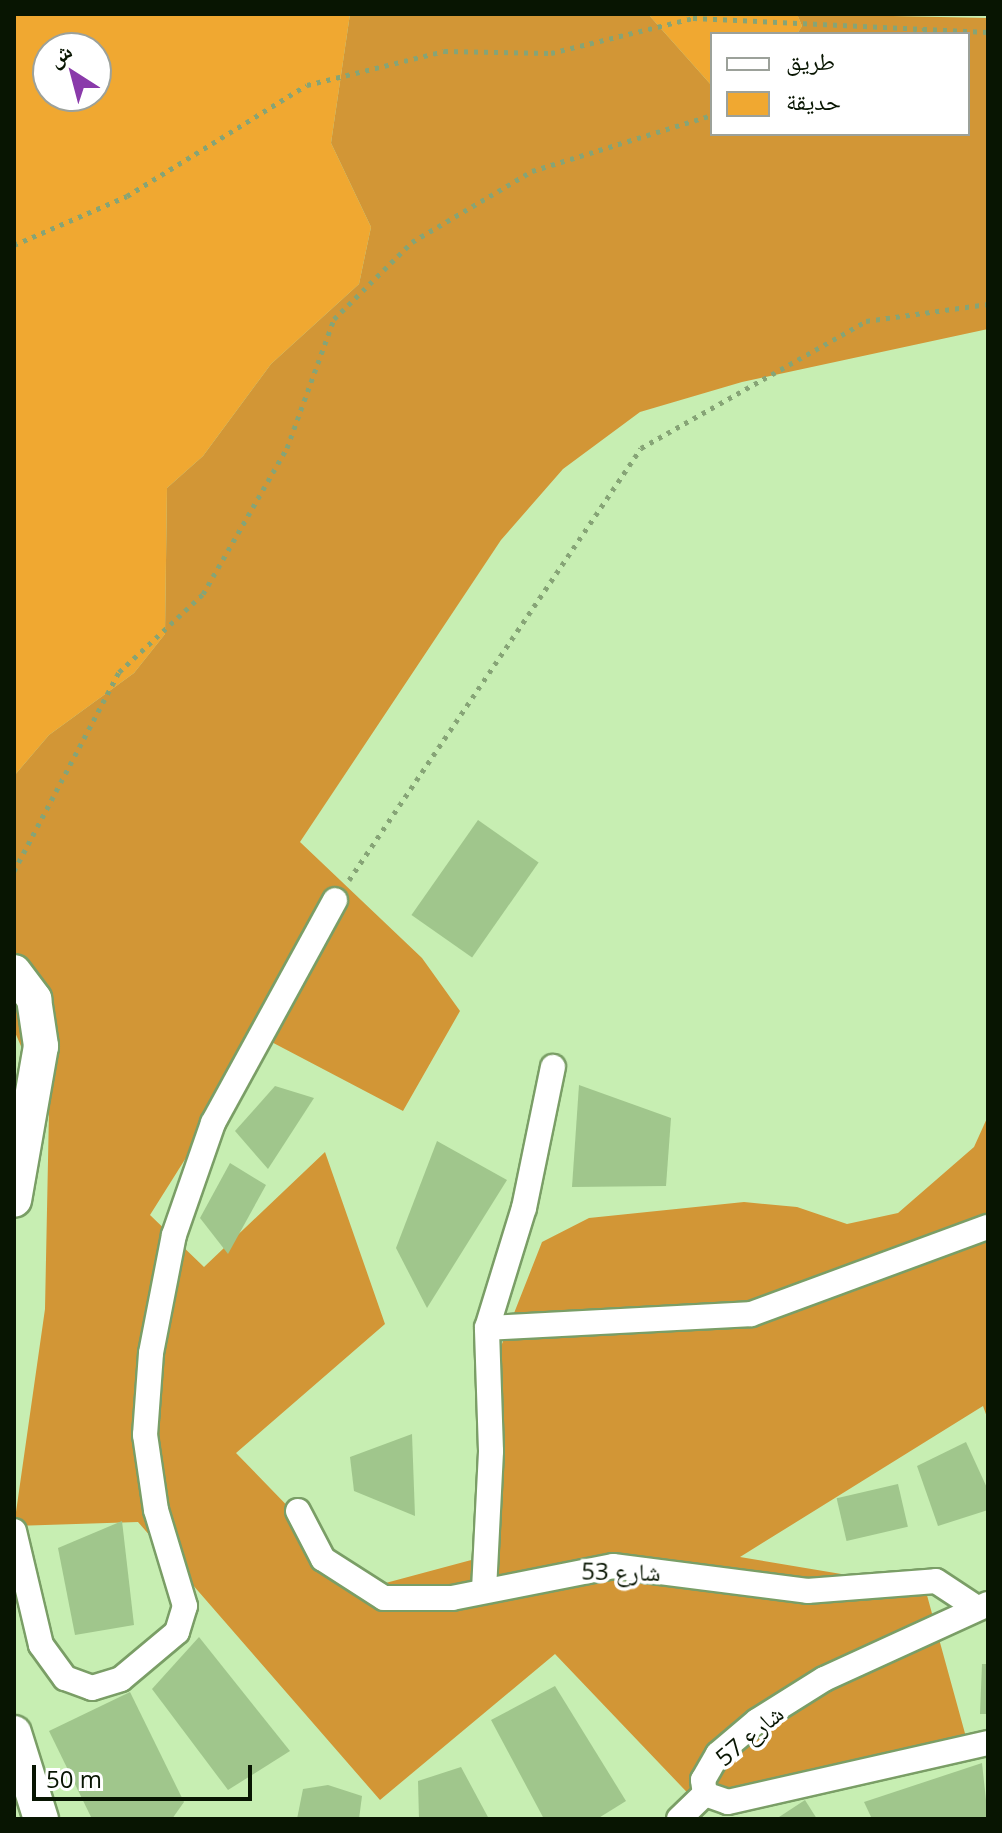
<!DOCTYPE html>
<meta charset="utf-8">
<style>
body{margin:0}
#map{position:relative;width:1002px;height:1833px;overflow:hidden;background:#c7eeb2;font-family:"Open Sans","Noto Naskh Arabic",sans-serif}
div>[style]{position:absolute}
.green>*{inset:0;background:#f0a831}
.forest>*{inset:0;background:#d29636}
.building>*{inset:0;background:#a0c68c;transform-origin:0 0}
.path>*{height:5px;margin-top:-2.5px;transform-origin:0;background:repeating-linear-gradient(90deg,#86a476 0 4px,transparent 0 10px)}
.roads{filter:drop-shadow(2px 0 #7a9e66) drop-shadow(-2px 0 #7a9e66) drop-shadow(0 2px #7a9e66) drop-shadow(0 -2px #7a9e66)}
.street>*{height:24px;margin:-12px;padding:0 12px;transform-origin:12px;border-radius:12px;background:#fff}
.secondary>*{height:34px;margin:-17px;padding:0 17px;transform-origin:17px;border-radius:17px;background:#fff}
span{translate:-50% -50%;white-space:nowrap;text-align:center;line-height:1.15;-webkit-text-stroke:7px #fff;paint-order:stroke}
.street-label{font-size:24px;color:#081502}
.frame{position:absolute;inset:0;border:16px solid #081502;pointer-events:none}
.legend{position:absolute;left:710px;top:32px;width:260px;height:104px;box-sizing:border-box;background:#fff;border:2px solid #9ca19a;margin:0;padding:10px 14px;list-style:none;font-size:24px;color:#081502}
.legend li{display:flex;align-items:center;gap:16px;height:40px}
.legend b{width:40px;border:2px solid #9ca19a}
.north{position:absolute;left:32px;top:32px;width:80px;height:80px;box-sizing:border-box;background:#fff;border:2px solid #9ca19a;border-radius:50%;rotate:324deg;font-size:22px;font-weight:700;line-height:32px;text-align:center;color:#081502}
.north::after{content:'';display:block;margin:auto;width:28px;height:36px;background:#8a3aaa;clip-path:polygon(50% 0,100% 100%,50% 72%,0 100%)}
.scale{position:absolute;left:32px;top:1765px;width:220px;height:36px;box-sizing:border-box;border:4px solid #081502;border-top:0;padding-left:10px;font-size:24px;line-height:28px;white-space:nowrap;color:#081502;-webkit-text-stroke:6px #fff;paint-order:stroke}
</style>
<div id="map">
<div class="green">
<i style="clip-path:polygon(evenodd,14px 14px,350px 14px,331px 143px,371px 227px,359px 284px,271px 364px,203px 456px,167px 488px,165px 634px,134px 673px,49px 735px,14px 776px,14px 14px,48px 48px,96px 48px,96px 96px,48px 96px,48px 48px)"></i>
<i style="clip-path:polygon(648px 14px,797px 14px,802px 26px,797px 34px,712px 34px,712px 86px)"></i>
</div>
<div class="forest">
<i style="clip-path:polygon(350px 14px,648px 14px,712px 86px,712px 134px,968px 134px,968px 34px,797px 34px,802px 26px,797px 14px,988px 18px,988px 329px,742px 382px,640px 412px,563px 469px,501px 540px,300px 842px,422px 958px,460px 1011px,403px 1111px,262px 1037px,150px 1215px,204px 1267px,325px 1152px,385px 1324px,236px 1453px,367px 1588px,475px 1559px,489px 1377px,542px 1242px,589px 1218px,744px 1202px,797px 1207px,847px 1224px,898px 1213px,974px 1147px,988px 1116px,988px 1420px,983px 1406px,740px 1557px,925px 1588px,966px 1737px,702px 1808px,555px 1654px,380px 1800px,138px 1522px,14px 1526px,45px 1309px,49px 1111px,14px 1030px,14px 776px,49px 735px,134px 673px,165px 634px,167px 488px,203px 456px,271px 364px,359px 284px,371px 227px,331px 143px)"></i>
</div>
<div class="building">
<i style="left:478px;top:820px;width:74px;height:116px;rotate:35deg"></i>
<i style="clip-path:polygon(579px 1085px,671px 1118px,666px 1186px,572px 1187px)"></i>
<i style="clip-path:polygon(275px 1086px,314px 1098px,268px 1169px,235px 1131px)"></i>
<i style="clip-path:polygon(437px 1141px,507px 1180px,427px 1308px,396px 1248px)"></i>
<i style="clip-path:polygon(230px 1163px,266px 1185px,228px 1254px,200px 1218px)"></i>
<i style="clip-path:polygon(412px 1434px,415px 1516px,354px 1491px,350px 1457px)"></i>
<i style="clip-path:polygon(966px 1442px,988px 1490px,988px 1510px,938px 1526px,917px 1466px)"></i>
<i style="left:898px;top:1484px;width:44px;height:63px;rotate:77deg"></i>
<i style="clip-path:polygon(122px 1521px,134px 1625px,75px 1635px,58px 1548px)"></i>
<i style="clip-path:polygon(199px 1637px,290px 1751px,228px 1790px,152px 1689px)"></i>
<i style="clip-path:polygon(982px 1664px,988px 1664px,988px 1714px,980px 1714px)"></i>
<i style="clip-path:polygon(555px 1686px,626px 1801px,597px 1819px,544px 1819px,491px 1720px)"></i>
<i style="clip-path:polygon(130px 1692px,184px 1802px,172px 1819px,92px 1819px,49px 1731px)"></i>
<i style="clip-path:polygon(982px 1763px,988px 1819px,872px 1819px,864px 1802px)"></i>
<i style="clip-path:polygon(461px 1767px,489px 1819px,419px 1819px,418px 1781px)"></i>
<i style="clip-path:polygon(328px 1785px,362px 1796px,359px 1819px,297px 1819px,303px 1789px)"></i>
<i style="clip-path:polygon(805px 1800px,817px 1819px,776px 1819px)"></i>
</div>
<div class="path">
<i style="left:913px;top:34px;width:14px;rotate:-21deg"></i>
<i style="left:14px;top:245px;width:123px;rotate:-23.4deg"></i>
<i style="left:127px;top:196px;width:211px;rotate:-31.7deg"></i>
<i style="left:307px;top:85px;width:141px;rotate:-13.9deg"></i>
<i style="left:444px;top:51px;width:107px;rotate:1.1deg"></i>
<i style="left:551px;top:53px;width:146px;rotate:-13.8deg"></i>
<i style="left:693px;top:18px;width:295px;rotate:2.7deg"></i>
<i style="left:14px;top:871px;width:225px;rotate:-62.2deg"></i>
<i style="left:119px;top:672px;width:115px;rotate:-42.9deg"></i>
<i style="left:203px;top:594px;width:168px;rotate:-60.1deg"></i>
<i style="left:287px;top:448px;width:137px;rotate:-70deg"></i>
<i style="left:334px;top:319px;width:110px;rotate:-44.6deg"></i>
<i style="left:412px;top:242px;width:139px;rotate:-30.6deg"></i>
<i style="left:532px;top:171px;width:189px;rotate:-17.3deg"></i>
<i style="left:349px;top:880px;width:521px;rotate:-55.94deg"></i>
<i style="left:641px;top:448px;width:258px;rotate:-29.4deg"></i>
<i style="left:866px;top:321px;width:123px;rotate:-7.9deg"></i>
</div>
<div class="roads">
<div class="street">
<i style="left:487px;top:1328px;width:264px;rotate:-3deg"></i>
<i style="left:751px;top:1314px;width:252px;rotate:-20.2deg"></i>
<i style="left:298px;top:1511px;width:54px;rotate:62.5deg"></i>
<i style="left:323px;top:1559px;width:72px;rotate:32.6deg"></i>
<i style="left:384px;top:1598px;width:68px"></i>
<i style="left:452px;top:1598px;width:164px;rotate:-11.2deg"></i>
<i style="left:613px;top:1566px;width:196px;rotate:7.3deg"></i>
<i style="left:807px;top:1591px;width:129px;rotate:-4.4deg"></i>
<i style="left:936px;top:1581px;width:49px;rotate:33.4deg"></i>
<i style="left:14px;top:1531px;width:117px;rotate:76.7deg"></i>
<i style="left:41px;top:1645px;width:41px;rotate:54deg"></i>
<i style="left:65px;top:1678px;width:29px;rotate:20deg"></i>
<i style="left:92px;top:1688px;width:30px;rotate:-17deg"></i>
<i style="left:121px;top:1679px;width:73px;rotate:-40deg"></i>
<i style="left:177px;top:1632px;width:27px;rotate:-73deg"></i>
<i style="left:185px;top:1606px;width:100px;rotate:-106.8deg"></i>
<i style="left:156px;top:1510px;width:76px;rotate:-98.3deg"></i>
<i style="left:145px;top:1435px;width:82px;rotate:-85.8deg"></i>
<i style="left:151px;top:1353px;width:120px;rotate:-79deg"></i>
<i style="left:174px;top:1235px;width:119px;rotate:-70.8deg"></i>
<i style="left:213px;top:1123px;width:254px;rotate:-61.3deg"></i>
<i style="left:484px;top:1590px;width:139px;rotate:-87.1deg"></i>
<i style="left:491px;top:1451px;width:123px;rotate:-91.9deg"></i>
<i style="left:487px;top:1328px;width:126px;rotate:-72.9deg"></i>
<i style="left:524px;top:1208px;width:144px;rotate:-78.4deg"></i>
<i style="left:988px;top:1604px;width:180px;rotate:155.4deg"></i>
<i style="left:824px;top:1679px;width:79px;rotate:147.9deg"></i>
<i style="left:757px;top:1721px;width:51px;rotate:139.8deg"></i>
<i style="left:718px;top:1754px;width:30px;rotate:120deg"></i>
<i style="left:703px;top:1780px;width:14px;rotate:82deg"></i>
<i style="left:705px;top:1794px;width:24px;rotate:19deg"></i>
<i style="left:728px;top:1802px;width:267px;rotate:-12.8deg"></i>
<i style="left:679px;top:1819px;width:36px;rotate:-44deg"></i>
</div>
<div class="secondary">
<i style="left:14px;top:972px;width:34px;rotate:53deg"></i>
<i style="left:34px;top:999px;width:48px;rotate:81.5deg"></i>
<i style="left:41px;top:1046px;width:156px;rotate:99.9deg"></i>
<i style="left:14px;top:1733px;width:90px;rotate:72.6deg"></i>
</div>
</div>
<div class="street-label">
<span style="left:621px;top:1571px;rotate:1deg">شارع 53</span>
<span style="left:749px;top:1735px;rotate:-40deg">شارع 57</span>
</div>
<div class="frame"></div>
<ul class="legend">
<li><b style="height:10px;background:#fff"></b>طريق</li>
<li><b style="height:22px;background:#f0a831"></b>حديقة</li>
</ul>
<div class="north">ش</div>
<div class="scale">50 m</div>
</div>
